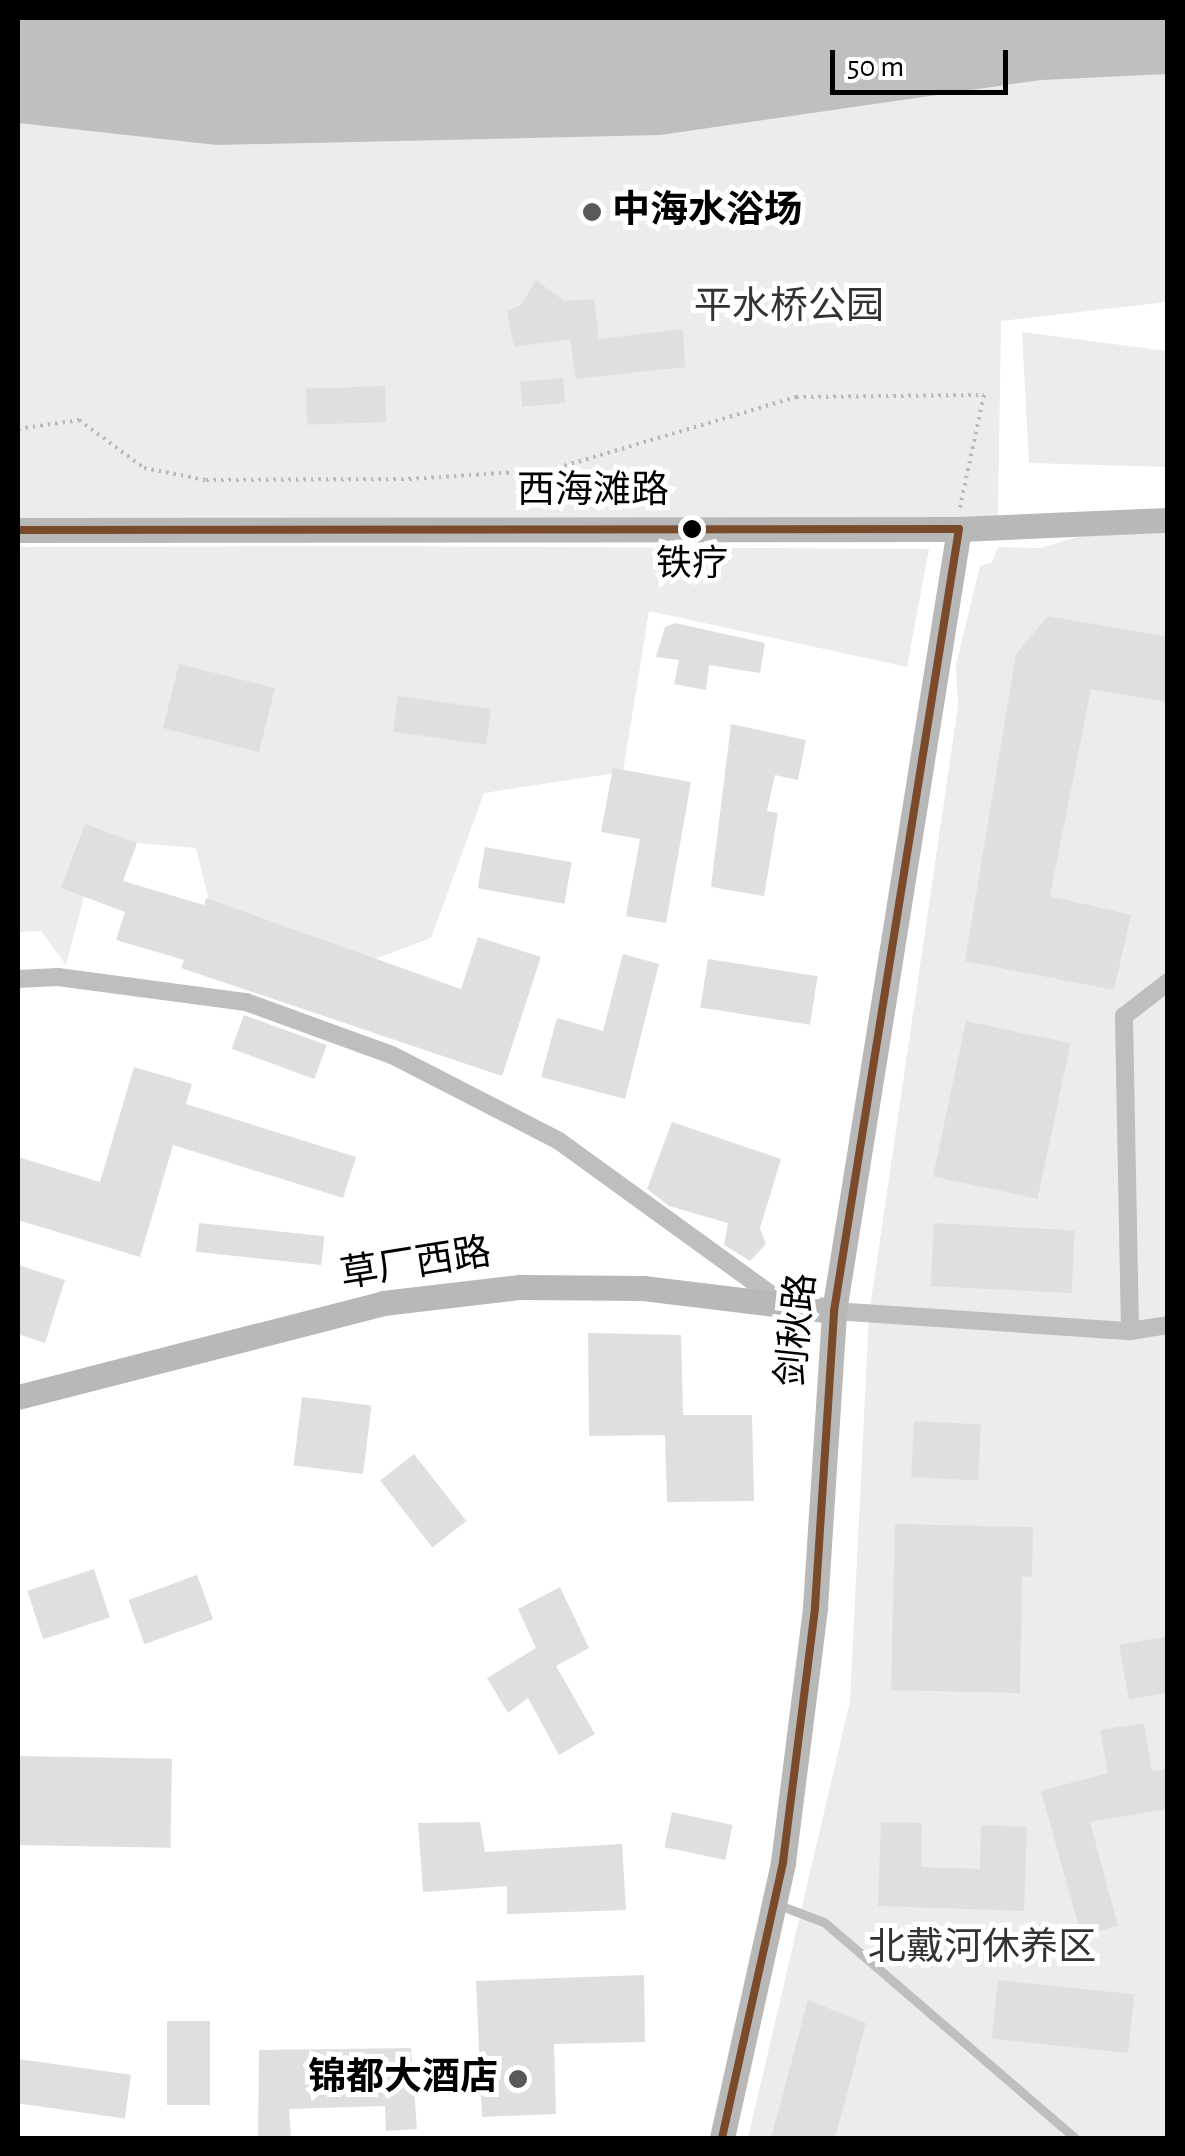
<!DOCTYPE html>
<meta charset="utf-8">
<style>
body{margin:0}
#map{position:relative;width:1185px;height:2156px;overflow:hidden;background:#fff;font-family:"Alegreya Sans","Noto Sans SC",sans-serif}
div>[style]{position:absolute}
.green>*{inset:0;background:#ececec}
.water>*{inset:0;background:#bfbfbf}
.building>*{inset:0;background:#dfdfdf;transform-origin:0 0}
.path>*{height:4px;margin-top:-2px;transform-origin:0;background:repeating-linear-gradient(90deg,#b9b9b9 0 2.5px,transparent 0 7.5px)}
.lane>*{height:9px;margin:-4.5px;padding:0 4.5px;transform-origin:4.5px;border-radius:4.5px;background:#bebebe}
.street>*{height:18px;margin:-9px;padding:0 9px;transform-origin:9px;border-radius:9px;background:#bebebe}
.secondary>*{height:25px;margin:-12.5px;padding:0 12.5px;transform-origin:12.5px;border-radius:12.5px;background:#b8b8b8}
.bus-1>*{height:8px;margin:-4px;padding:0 4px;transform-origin:4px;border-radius:4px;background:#7a4b2a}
.dots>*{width:28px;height:28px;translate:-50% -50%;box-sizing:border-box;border:5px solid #fff;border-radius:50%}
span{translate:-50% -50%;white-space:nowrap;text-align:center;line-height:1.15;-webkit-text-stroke:10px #fff;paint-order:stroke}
.bus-label{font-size:36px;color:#000}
.poi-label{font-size:38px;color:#000;font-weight:700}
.left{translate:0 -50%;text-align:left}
.right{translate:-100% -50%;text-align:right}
.park-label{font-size:38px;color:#333}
.street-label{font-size:38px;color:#000}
.frame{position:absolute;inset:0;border:20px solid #000;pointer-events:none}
.scale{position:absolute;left:830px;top:50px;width:178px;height:45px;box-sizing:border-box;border:5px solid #000;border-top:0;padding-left:12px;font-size:30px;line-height:35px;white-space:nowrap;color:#000;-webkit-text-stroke:8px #fff;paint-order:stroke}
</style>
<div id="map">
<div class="green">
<i style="clip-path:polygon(1167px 61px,1167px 302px,1001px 321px,998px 517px,18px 521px,18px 92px)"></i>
<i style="clip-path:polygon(1022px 332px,1167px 351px,1167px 467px,1029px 463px)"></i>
<i style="clip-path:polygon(1167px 510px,1167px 2138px,748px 2138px,850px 1701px,869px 1315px,958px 706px,956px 665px,980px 566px,992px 562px,998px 547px,1040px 548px)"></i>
<i style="clip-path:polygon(18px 547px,371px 546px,929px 549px,907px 667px,649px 611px,623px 772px,484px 793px,431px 938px,364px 963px,212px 913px,196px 848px,99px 840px,66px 965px,41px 931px,18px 932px)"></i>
</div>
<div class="water">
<i style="clip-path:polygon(18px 18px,1167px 18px,1168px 74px,1041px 80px,660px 135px,217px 145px,18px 123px)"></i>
</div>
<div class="building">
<i style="clip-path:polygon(536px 280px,564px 301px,594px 299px,599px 339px,683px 329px,685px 367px,576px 379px,570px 339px,514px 347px,507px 311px,521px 305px)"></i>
<i style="left:563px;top:378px;width:25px;height:43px;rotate:85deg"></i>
<i style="left:385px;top:386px;width:36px;height:79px;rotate:88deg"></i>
<i style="clip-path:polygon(1048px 616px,1168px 637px,1168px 702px,1091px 689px,1050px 896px,1131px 915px,1114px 990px,965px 961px,1016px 654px)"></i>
<i style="clip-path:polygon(675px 623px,765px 643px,760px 673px,709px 665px,706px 690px,674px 684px,679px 660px,656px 657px,665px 627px)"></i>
<i style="left:179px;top:664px;width:99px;height:66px;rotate:14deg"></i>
<i style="left:398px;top:696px;width:94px;height:36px;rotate:8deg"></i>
<i style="clip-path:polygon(731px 724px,806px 740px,798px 780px,775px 775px,767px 811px,778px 813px,764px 896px,711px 887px)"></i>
<i style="clip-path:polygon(613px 768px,691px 782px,666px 923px,626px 916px,640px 839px,601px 832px)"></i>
<i style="clip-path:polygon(85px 824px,137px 843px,123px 881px,204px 905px,206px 898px,461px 989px,478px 937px,541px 957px,502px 1076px,181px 968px,184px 960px,116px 940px,125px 912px,61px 888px)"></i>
<i style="left:485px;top:847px;width:88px;height:42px;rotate:10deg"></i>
<i style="clip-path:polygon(623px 954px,659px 964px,625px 1099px,541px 1077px,557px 1018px,603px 1031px)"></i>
<i style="left:708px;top:959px;width:111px;height:49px;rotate:9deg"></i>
<i style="left:244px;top:1015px;width:88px;height:36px;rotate:20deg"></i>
<i style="left:966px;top:1021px;width:107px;height:159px;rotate:12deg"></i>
<i style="clip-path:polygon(134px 1067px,192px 1084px,186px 1104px,356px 1157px,343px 1198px,173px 1145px,140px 1257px,18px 1220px,18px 1157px,100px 1182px)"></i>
<i style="clip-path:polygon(672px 1122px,781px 1159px,760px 1228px,766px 1244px,750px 1261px,724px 1245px,728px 1223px,669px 1206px,647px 1189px)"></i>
<i style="left:199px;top:1223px;width:126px;height:29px;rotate:6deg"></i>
<i style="left:934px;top:1223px;width:141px;height:63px;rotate:3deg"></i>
<i style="clip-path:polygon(18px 1265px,65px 1280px,45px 1343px,18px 1334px)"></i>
<i style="clip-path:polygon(588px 1333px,681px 1335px,683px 1415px,752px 1415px,754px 1501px,667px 1502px,665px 1435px,589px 1436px)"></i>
<i style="left:302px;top:1397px;width:70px;height:69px;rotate:7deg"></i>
<i style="left:914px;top:1421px;width:67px;height:56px;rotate:3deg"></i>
<i style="left:414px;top:1454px;width:85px;height:43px;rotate:52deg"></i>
<i style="clip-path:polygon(895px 1524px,1033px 1527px,1032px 1577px,1022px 1576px,1020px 1693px,891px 1690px)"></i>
<i style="left:94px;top:1569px;width:51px;height:70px;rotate:72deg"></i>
<i style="left:197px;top:1575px;width:47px;height:73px;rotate:70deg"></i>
<i style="clip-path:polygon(560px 1587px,589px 1648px,556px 1666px,595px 1734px,559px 1755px,528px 1698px,508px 1713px,487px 1678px,536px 1648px,518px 1609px)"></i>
<i style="clip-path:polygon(1168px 1636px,1168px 1692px,1129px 1700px,1119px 1645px)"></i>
<i style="clip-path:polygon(1144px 1723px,1152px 1771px,1168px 1768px,1168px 1809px,1090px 1822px,1118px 1926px,1081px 1935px,1041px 1791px,1108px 1773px,1100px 1730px)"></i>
<i style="left:18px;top:1756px;width:154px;height:89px;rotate:1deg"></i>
<i style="left:672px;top:1812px;width:62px;height:36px;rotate:12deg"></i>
<i style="clip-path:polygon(480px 1822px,485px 1852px,622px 1844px,626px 1910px,507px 1914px,507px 1886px,423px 1892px,418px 1823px)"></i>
<i style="clip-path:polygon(881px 1822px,922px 1823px,921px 1867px,980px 1869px,981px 1825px,1027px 1827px,1024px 1911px,878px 1906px)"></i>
<i style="clip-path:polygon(644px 1975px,645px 2042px,554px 2044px,556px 2114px,482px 2117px,476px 1981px)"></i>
<i style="left:998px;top:1980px;width:137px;height:59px;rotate:6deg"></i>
<i style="clip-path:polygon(808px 2000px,866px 2023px,835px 2138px,771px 2138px)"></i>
<i style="left:167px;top:2021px;width:43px;height:84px"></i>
<i style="clip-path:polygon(411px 2048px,417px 2129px,386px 2131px,385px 2106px,289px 2109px,291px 2138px,258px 2138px,259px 2050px)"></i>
<i style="left:18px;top:2059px;width:114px;height:44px;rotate:8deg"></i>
</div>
<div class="path">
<i style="left:18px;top:429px;width:62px;rotate:-8.4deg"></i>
<i style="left:79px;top:420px;width:81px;rotate:36.4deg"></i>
<i style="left:144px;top:468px;width:63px;rotate:11deg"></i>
<i style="left:206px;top:480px;width:203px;rotate:-0.3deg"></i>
<i style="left:409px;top:479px;width:141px;rotate:-3.7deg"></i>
<i style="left:550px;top:470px;width:257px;rotate:-16.5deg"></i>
<i style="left:796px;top:397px;width:188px;rotate:-0.6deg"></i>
<i style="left:984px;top:395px;width:115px;rotate:102.1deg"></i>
</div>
<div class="lane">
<i style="left:776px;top:1904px;width:51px;rotate:20.6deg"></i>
<i style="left:824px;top:1922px;width:331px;rotate:40.7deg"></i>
</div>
<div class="street">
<i style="left:18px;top:979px;width:40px;rotate:-2.9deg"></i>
<i style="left:58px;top:977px;width:190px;rotate:7.6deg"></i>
<i style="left:246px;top:1002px;width:155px;rotate:20deg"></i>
<i style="left:392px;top:1055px;width:188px;rotate:27.2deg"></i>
<i style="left:559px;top:1141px;width:278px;rotate:35.9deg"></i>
<i style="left:834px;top:1311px;width:297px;rotate:3.9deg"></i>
<i style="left:1130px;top:1331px;width:38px;rotate:-9deg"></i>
<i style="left:1130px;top:1331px;width:315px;rotate:-91.1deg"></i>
<i style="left:1124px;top:1016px;width:56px;rotate:-37.7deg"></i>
</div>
<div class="secondary">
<i style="left:18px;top:530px;width:941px;rotate:-0.06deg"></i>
<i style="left:959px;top:529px;width:209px;rotate:-2.5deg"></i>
<i style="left:18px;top:1397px;width:377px;rotate:-14.4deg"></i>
<i style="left:383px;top:1303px;width:138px;rotate:-6.7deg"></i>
<i style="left:520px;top:1287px;width:123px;rotate:0.5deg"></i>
<i style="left:643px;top:1288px;width:192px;rotate:6.9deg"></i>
<i style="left:722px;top:2138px;width:283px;rotate:-77.5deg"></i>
<i style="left:783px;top:1862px;width:257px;rotate:-82.8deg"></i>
<i style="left:815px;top:1607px;width:297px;rotate:-86.3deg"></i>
<i style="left:834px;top:1311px;width:792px;rotate:-80.92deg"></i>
</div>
<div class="bus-1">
<i style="left:18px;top:530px;width:941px;rotate:-0.06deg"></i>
<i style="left:722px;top:2138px;width:283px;rotate:-77.5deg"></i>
<i style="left:783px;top:1862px;width:257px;rotate:-82.8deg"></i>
<i style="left:815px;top:1607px;width:297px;rotate:-86.3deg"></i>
<i style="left:834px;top:1311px;width:792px;rotate:-80.92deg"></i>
</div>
<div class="dots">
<i style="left:592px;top:212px;background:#595959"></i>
<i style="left:692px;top:529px;background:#000"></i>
<i style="left:518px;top:2079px;background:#595959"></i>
</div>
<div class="bus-label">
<span style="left:692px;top:565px">铁疗</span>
</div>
<div class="poi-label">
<span class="left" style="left:612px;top:212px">中海水浴场</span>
<span class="right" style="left:498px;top:2079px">锦都大酒店</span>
</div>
<div class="park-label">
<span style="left:789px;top:308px">平水桥公园</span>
<span style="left:982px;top:1949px">北戴河休养区</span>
</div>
<div class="street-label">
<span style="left:593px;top:492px">西海滩路</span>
<span style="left:416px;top:1265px;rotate:-9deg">草厂西路</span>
<span style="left:798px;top:1330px;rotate:-84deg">剑秋路</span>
</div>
<div class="frame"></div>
<div class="scale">50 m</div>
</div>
